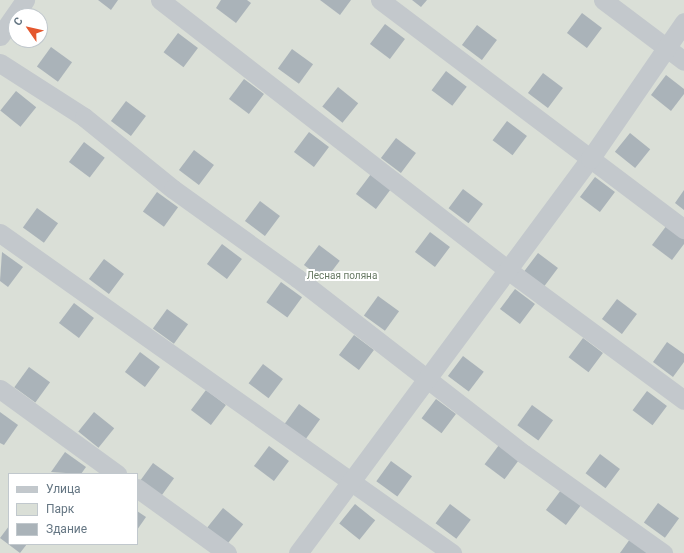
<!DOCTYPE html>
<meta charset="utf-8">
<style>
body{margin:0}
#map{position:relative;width:684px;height:553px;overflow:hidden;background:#fafaf8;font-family:Roboto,sans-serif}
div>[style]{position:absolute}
.green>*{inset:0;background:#dadfd7}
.building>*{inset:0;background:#aab3b9;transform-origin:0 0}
.street>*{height:19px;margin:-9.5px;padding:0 9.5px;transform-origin:9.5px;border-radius:9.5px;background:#c3c8cc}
span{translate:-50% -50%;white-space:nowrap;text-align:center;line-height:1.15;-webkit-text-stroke:4px #fff;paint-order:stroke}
.park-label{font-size:10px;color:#687a64}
.legend{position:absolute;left:8px;top:473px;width:130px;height:72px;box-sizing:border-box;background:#fff;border:1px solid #c1c8cd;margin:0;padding:5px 7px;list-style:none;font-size:12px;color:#657683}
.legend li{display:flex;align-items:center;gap:8px;height:20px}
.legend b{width:20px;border:1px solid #c1c8cd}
.north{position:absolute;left:8px;top:8px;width:40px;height:40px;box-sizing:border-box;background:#fff;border:1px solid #c1c8cd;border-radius:50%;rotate:304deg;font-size:11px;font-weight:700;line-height:16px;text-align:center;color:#657683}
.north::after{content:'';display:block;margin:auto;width:14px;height:18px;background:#e4572e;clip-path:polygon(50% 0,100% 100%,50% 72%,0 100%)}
</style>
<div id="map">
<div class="green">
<i style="clip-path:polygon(evenodd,0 0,684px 0,684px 553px,0 553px,0 0,16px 16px,40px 16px,40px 40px,16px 40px,16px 16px,0 0,9px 474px,137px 474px,137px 544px,9px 544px,9px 474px)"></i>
</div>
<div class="building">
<i style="clip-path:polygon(98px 0,118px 0,111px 10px)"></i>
<i style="clip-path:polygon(221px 0,247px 0,251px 3px,236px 23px,216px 8px)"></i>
<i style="clip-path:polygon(320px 0,351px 0,340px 15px)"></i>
<i style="clip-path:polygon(412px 0,427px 0,421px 7px)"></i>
<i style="left:582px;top:13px;width:25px;height:25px;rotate:37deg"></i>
<i style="left:385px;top:24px;width:25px;height:25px;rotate:37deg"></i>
<i style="left:477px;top:25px;width:25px;height:25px;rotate:37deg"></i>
<i style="left:178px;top:33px;width:25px;height:24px;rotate:37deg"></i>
<i style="left:51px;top:47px;width:26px;height:24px;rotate:36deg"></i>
<i style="left:292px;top:49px;width:26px;height:24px;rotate:36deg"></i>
<i style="left:446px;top:71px;width:26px;height:24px;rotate:37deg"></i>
<i style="left:543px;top:73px;width:25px;height:25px;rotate:37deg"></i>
<i style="clip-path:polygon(666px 75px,684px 89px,684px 94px,671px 111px,651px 95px)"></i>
<i style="left:244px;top:79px;width:25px;height:25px;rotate:37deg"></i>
<i style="left:338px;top:87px;width:26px;height:25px;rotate:39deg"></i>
<i style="left:16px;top:91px;width:26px;height:25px;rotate:39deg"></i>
<i style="left:126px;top:101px;width:25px;height:25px;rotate:37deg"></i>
<i style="left:507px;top:121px;width:25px;height:24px;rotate:37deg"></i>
<i style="left:309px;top:132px;width:25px;height:25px;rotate:37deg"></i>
<i style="left:630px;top:133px;width:26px;height:24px;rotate:39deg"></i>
<i style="left:396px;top:138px;width:25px;height:25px;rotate:37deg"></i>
<i style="left:84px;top:142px;width:26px;height:25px;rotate:37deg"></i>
<i style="left:194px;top:150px;width:25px;height:25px;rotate:37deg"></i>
<i style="left:371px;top:174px;width:25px;height:25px;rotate:37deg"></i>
<i style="left:595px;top:177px;width:25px;height:25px;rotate:37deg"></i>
<i style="left:463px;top:189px;width:25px;height:24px;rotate:37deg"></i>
<i style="clip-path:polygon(684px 190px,684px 210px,675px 203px)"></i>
<i style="left:157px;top:192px;width:26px;height:24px;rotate:36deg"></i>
<i style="left:260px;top:201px;width:25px;height:25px;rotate:37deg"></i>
<i style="left:37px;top:208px;width:26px;height:24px;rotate:36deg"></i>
<i style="clip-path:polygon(667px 225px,684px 238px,684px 244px,672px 260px,652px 245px)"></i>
<i style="left:430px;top:232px;width:25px;height:25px;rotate:37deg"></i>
<i style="left:222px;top:244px;width:25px;height:25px;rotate:37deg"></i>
<i style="left:319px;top:245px;width:26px;height:25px;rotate:37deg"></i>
<i style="clip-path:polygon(2px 252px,23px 267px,8px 287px,0 281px)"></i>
<i style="left:538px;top:253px;width:25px;height:25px;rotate:37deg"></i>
<i style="left:104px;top:259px;width:25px;height:25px;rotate:37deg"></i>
<i style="left:281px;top:282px;width:26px;height:25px;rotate:36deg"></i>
<i style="left:515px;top:289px;width:25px;height:25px;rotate:37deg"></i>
<i style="left:378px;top:296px;width:26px;height:24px;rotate:36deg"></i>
<i style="left:617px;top:299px;width:25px;height:25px;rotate:37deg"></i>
<i style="left:74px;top:303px;width:25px;height:25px;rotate:37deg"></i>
<i style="left:167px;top:309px;width:26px;height:24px;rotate:36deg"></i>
<i style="left:354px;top:335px;width:25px;height:25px;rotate:37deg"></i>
<i style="left:583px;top:338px;width:25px;height:24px;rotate:37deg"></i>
<i style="clip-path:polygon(667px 342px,684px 354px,684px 362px,673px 377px,653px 362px)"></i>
<i style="left:140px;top:352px;width:25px;height:25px;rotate:37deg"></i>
<i style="left:463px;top:356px;width:26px;height:25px;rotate:37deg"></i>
<i style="left:263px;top:364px;width:25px;height:24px;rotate:37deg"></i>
<i style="left:29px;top:367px;width:26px;height:25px;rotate:36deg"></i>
<i style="left:206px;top:390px;width:25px;height:25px;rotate:37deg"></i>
<i style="left:647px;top:391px;width:25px;height:24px;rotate:37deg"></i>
<i style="left:436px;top:399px;width:25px;height:24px;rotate:37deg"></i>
<i style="left:299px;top:404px;width:26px;height:25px;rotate:36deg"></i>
<i style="left:532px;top:405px;width:26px;height:25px;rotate:36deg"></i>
<i style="clip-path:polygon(0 412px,18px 425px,4px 445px,0 443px)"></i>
<i style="left:94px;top:412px;width:26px;height:25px;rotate:39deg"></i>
<i style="left:499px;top:445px;width:25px;height:24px;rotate:37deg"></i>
<i style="left:269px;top:446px;width:25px;height:25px;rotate:37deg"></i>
<i style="clip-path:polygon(65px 452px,86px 467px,81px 474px,51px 472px)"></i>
<i style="left:600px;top:454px;width:25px;height:24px;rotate:37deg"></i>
<i style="left:391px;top:461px;width:26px;height:25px;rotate:36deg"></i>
<i style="left:153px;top:463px;width:26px;height:24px;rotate:36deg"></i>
<i style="left:561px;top:490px;width:25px;height:25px;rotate:37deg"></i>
<i style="left:658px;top:503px;width:26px;height:24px;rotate:36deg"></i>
<i style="left:355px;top:504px;width:26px;height:25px;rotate:39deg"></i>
<i style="left:450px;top:504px;width:26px;height:24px;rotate:37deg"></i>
<i style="left:223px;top:508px;width:26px;height:25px;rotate:39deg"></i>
<i style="clip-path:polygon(137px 511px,146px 517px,137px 530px)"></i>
<i style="clip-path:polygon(9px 526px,9px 544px,27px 544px,20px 553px,0 538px)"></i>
<i style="clip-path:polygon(630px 539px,648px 553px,620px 553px)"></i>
</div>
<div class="street">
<i style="left:160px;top:0;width:442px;rotate:37.8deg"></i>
<i style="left:509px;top:271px;width:217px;rotate:36.4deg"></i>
<i style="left:380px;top:0;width:381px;rotate:37deg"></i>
<i style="left:603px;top:0;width:101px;rotate:37deg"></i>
<i style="left:0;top:36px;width:44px;rotate:-55.2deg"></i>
<i style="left:0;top:63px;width:100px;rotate:32.7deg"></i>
<i style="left:84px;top:117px;width:114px;rotate:39deg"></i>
<i style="left:173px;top:189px;width:153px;rotate:35.7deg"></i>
<i style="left:297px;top:278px;width:287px;rotate:37.8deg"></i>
<i style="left:524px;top:454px;width:171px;rotate:35.5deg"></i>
<i style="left:0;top:233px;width:554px;rotate:35.3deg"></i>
<i style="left:0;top:389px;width:145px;rotate:36deg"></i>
<i style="left:137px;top:488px;width:111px;rotate:35.8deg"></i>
<i style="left:298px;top:553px;width:490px;rotate:-53.5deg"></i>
<i style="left:590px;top:159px;width:166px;rotate:-55.5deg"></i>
</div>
<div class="park-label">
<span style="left:342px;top:276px">Лесная поляна</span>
</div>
<ul class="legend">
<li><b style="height:5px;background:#c3c8cc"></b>Улица</li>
<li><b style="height:11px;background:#dadfd7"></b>Парк</li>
<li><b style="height:11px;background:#aab3b9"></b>Здание</li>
</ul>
<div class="north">С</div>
</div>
